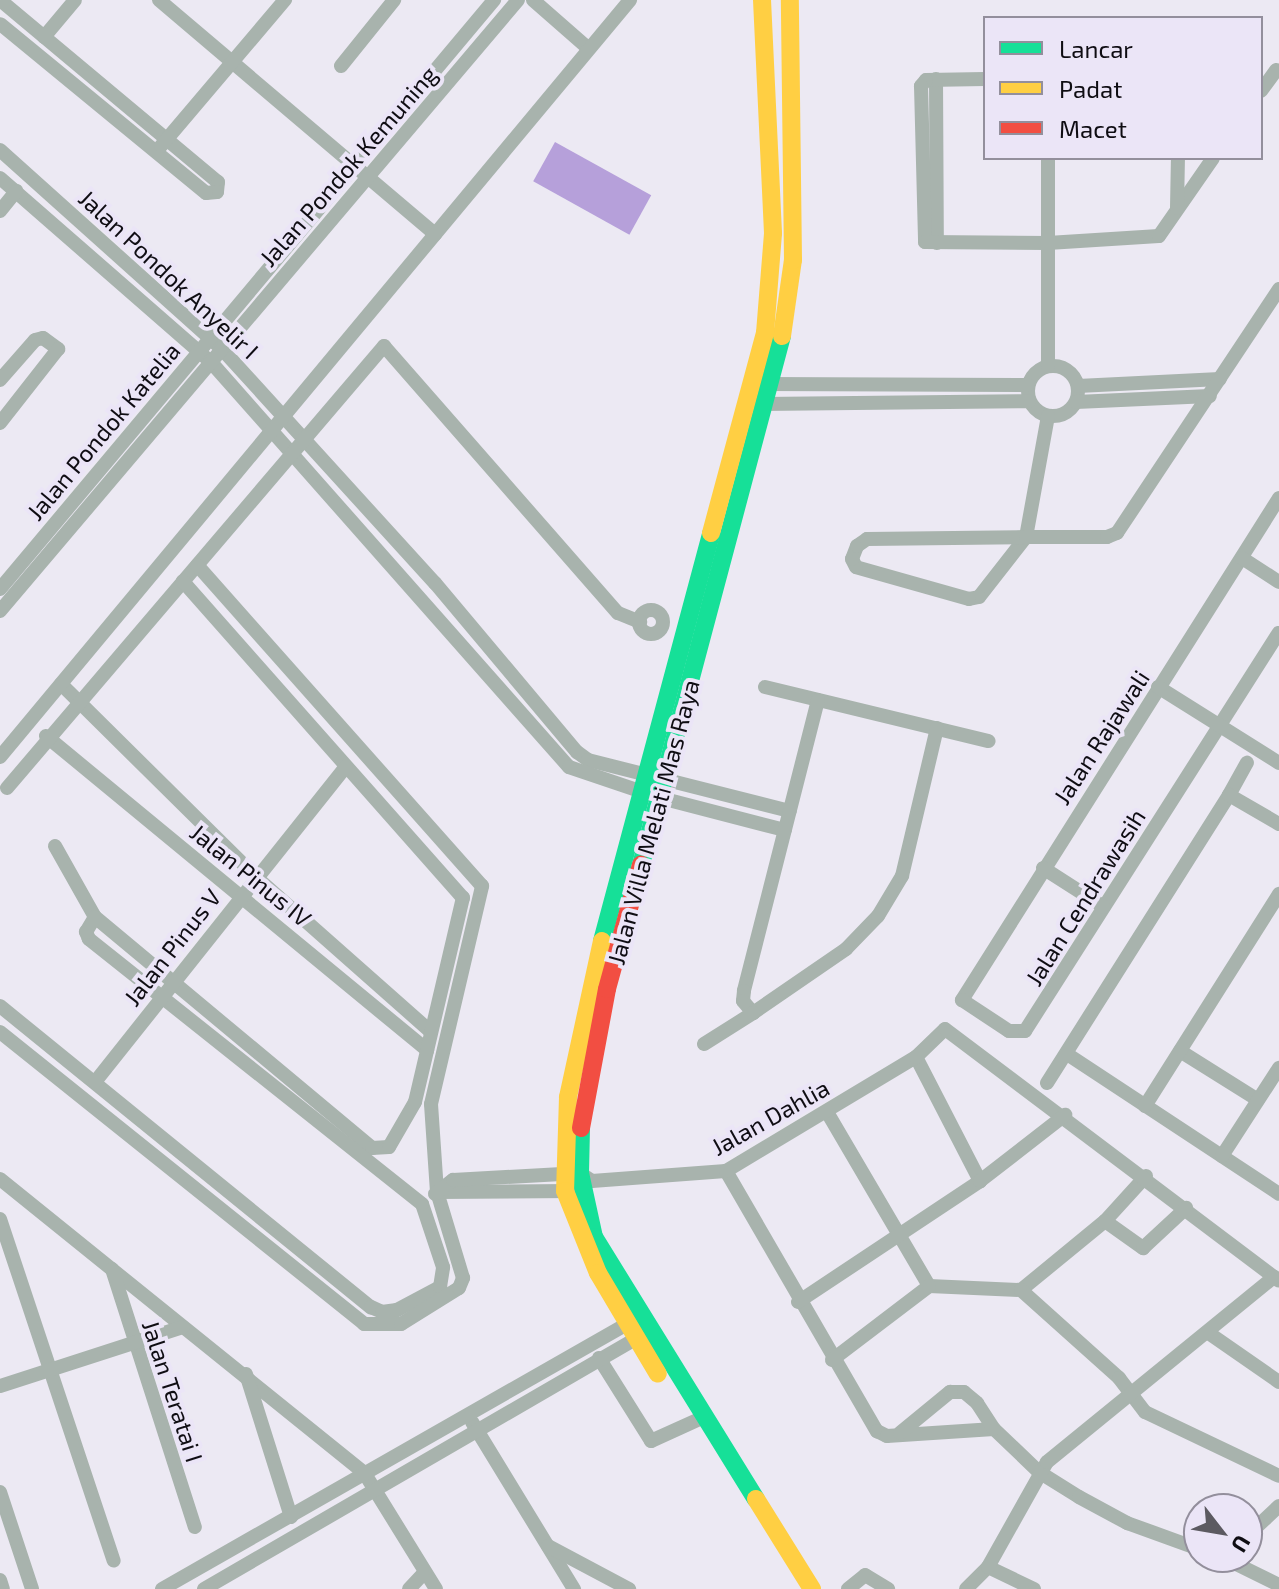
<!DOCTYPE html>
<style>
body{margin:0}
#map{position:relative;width:1279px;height:1589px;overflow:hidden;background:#ece9f3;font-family:"Exo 2",sans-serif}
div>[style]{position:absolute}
.water>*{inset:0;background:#b6a0da;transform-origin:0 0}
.street>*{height:14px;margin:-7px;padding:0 7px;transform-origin:7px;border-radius:7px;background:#a8b3ad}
.street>.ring{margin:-7px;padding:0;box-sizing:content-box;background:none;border:14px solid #a8b3ad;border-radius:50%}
.fast>*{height:18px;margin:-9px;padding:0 9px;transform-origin:9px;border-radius:9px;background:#16e098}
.slow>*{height:18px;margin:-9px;padding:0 9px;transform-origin:9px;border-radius:9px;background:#ffcf43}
.jam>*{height:18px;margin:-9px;padding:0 9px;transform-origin:9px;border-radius:9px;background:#f24e42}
span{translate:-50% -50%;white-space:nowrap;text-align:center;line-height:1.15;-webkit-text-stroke:8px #ebe5f7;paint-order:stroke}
.street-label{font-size:24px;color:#0f0d13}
.legend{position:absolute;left:983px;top:16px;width:280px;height:144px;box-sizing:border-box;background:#ebe5f7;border:2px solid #938f9c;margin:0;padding:10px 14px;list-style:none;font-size:24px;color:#0f0d13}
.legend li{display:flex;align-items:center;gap:16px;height:40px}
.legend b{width:40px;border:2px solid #938f9c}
.north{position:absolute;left:1183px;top:1493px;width:80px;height:80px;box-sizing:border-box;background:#ebe5f7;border:2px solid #938f9c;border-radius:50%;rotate:121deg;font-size:22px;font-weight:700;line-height:32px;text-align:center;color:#0f0d13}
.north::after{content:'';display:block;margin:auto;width:28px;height:36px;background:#5c5a61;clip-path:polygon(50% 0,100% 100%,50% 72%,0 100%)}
</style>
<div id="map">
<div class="water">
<i style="left:555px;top:142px;width:110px;height:45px;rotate:29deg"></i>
</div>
<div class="street">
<i style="left:0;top:0;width:284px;rotate:39.9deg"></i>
<i style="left:218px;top:182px;width:10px;rotate:96deg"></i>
<i style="left:217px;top:192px;width:11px;rotate:175deg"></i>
<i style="left:206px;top:193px;width:266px;rotate:-140.6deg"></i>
<i style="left:159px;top:0;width:362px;rotate:40.3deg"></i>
<i style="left:533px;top:0;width:74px;rotate:41.2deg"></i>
<i style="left:44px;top:37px;width:48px;rotate:-50deg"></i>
<i style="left:341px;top:66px;width:85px;rotate:-51.2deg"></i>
<i style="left:936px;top:79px;width:164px;rotate:89.7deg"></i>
<i style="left:985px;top:79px;width:59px;rotate:179deg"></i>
<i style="left:926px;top:80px;width:8px;rotate:130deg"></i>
<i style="left:921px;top:86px;width:156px;rotate:88.5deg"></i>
<i style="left:925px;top:242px;width:123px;rotate:0.5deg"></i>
<i style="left:1048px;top:243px;width:111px;rotate:-3.6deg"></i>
<i style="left:1159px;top:236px;width:95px;rotate:-55.3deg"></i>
<i style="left:1261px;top:91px;width:26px;rotate:-54deg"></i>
<i style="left:161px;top:146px;width:192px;rotate:-49.7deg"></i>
<i style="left:0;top:150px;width:297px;rotate:41.9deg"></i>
<i style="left:221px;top:348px;width:318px;rotate:47.7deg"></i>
<i style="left:435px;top:583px;width:221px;rotate:50deg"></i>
<i style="left:577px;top:752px;width:14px;rotate:36deg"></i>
<i style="left:588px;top:760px;width:208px;rotate:14.2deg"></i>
<i style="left:0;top:178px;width:279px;rotate:41.1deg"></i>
<i style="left:210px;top:361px;width:542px;rotate:48.52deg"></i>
<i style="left:569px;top:767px;width:93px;rotate:18.8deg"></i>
<i style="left:657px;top:797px;width:132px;rotate:14.5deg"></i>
<i style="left:1177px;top:208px;width:50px;rotate:-88.9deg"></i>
<i style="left:0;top:211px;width:26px;rotate:-51deg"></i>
<i class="ring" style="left:1028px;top:366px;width:36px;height:36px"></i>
<i style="left:1048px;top:366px;width:208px;rotate:-90deg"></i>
<i style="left:0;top:380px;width:53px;rotate:-48.8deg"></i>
<i style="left:35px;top:340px;width:8px;rotate:-14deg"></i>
<i style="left:43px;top:338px;width:19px;rotate:36deg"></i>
<i style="left:58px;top:349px;width:94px;rotate:128.1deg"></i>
<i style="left:764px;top:384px;width:264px;rotate:0.2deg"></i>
<i style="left:1078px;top:386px;width:142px;rotate:-2.8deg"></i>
<i style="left:1076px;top:402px;width:134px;rotate:-2.6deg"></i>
<i style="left:759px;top:404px;width:270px;rotate:-0.6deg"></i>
<i style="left:1048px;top:416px;width:123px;rotate:100.3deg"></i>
<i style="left:1026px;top:537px;width:76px;rotate:128.1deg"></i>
<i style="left:979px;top:597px;width:10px;rotate:169deg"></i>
<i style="left:969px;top:599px;width:117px;rotate:-164.2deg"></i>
<i style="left:856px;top:567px;width:9px;rotate:-117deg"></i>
<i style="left:852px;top:559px;width:14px;rotate:-69deg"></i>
<i style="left:857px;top:546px;width:12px;rotate:-35deg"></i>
<i style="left:867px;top:539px;width:159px;rotate:-0.7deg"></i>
<i style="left:1026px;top:537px;width:81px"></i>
<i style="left:1107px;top:537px;width:11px;rotate:-22deg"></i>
<i style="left:1117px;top:533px;width:293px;rotate:-56.4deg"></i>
<i style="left:1279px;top:498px;width:594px;rotate:122.27deg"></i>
<i style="left:962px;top:1000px;width:56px;rotate:33.4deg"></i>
<i style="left:1009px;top:1031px;width:16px"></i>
<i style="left:1025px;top:1031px;width:472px;rotate:-57.5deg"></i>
<i style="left:1242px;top:558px;width:44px;rotate:33deg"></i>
<i style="left:0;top:589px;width:769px;rotate:-50.01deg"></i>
<i class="ring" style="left:639px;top:610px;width:10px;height:10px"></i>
<i style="left:0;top:611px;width:801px;rotate:-49.71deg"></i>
<i style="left:61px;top:684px;width:276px;rotate:44.7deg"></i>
<i style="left:257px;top:878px;width:232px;rotate:41.5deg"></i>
<i style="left:765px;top:687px;width:230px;rotate:13.6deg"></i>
<i style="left:1158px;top:687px;width:143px;rotate:32.1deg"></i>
<i style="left:818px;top:700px;width:300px;rotate:104.3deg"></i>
<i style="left:744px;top:991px;width:10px;rotate:96deg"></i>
<i style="left:743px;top:1001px;width:16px;rotate:50deg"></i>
<i style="left:753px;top:1013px;width:113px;rotate:-34.5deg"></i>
<i style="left:846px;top:949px;width:46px;rotate:-45.9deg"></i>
<i style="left:878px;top:916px;width:47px;rotate:-59deg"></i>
<i style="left:902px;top:876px;width:152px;rotate:-76.7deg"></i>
<i style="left:46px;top:736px;width:494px;rotate:39.5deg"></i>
<i style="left:0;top:757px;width:985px;rotate:-50.23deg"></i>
<i style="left:7px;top:788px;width:581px;rotate:-49.54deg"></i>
<i style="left:384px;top:346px;width:355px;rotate:48.8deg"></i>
<i style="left:618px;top:613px;width:24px;rotate:22deg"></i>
<i style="left:1229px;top:795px;width:37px;rotate:-61deg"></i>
<i style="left:55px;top:846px;width:81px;rotate:60.6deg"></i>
<i style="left:95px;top:917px;width:361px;rotate:39.8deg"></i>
<i style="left:372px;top:1148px;width:17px;rotate:-3deg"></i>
<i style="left:389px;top:1147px;width:52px;rotate:-60deg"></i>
<i style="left:415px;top:1102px;width:210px;rotate:-76.8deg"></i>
<i style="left:463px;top:898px;width:423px;rotate:-131.5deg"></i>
<i style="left:1043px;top:868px;width:72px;rotate:32.6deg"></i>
<i style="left:0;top:1006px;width:478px;rotate:39.1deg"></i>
<i style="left:371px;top:1307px;width:12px;rotate:24deg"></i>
<i style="left:382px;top:1312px;width:15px;rotate:-8deg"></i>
<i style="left:397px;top:1310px;width:49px;rotate:-28.1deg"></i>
<i style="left:440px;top:1287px;width:20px;rotate:-81deg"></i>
<i style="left:443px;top:1267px;width:66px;rotate:-108.4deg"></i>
<i style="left:422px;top:1204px;width:426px;rotate:-141.5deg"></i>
<i style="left:89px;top:939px;width:8px;rotate:-113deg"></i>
<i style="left:86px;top:932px;width:17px;rotate:-59deg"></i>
<i style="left:0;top:1032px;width:467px;rotate:38.7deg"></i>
<i style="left:364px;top:1324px;width:37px"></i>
<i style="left:401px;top:1324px;width:68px;rotate:-31.8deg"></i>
<i style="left:459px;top:1288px;width:11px;rotate:-68deg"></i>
<i style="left:463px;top:1278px;width:90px;rotate:-106.8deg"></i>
<i style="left:437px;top:1192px;width:88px;rotate:-93.9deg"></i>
<i style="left:431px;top:1104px;width:224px;rotate:-76.8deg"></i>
<i style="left:482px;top:886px;width:429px;rotate:-131.6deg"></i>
<i style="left:704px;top:1044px;width:58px;rotate:-32.3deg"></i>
<i style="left:1180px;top:1051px;width:92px;rotate:32.1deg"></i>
<i style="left:1067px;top:1054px;width:254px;rotate:33.4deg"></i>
<i style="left:916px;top:1057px;width:140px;rotate:62.7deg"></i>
<i style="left:95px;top:1082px;width:403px;rotate:-51.5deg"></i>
<i style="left:1047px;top:1083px;width:341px;rotate:-57.7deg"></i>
<i style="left:1229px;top:795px;width:58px;rotate:30.1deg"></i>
<i style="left:1145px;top:1106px;width:251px;rotate:-57.7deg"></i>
<i style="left:827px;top:1112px;width:202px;rotate:59.6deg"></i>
<i style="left:929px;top:1286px;width:92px;rotate:2.5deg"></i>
<i style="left:1222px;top:1156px;width:105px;rotate:-57.1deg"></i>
<i style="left:726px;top:1171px;width:301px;rotate:59.9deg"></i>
<i style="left:877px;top:1431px;width:11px;rotate:27deg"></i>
<i style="left:887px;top:1436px;width:107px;rotate:-3.7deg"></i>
<i style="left:994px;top:1429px;width:62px;rotate:43.7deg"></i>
<i style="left:1039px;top:1472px;width:47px;rotate:32deg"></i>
<i style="left:1079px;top:1497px;width:55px;rotate:28.4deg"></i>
<i style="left:1127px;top:1523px;width:77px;rotate:19.9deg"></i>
<i style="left:1146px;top:1176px;width:61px;rotate:132.3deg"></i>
<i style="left:1105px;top:1221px;width:109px;rotate:140.6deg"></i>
<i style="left:1021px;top:1290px;width:132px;rotate:41.9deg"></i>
<i style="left:1119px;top:1378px;width:43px;rotate:52.6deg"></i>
<i style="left:1145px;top:1412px;width:148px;rotate:25.5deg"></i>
<i style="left:0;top:1179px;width:469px;rotate:38.9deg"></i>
<i style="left:365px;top:1474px;width:135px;rotate:58.3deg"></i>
<i style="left:437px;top:1192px;width:135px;rotate:-0.4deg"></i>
<i style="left:435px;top:1194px;width:23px;rotate:-38deg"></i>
<i style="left:453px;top:1180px;width:127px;rotate:-3.2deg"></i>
<i style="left:580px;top:1173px;width:14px;rotate:34deg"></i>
<i style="left:592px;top:1181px;width:134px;rotate:-4.3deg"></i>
<i style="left:726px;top:1171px;width:222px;rotate:-31deg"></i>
<i style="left:916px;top:1057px;width:40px;rotate:-44deg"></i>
<i style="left:945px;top:1029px;width:418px;rotate:37deg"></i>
<i style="left:0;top:1219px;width:360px;rotate:71.6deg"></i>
<i style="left:1105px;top:1221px;width:47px;rotate:35.4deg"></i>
<i style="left:1143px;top:1248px;width:59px;rotate:-42.9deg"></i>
<i style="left:112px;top:1269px;width:271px;rotate:72.2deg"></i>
<i style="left:798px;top:1302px;width:219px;rotate:-33.6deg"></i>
<i style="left:980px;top:1181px;width:108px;rotate:-37.8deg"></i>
<i style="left:1210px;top:1334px;width:84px;rotate:34.8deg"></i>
<i style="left:599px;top:1358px;width:98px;rotate:57.9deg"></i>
<i style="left:651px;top:1441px;width:56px;rotate:-24.3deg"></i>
<i style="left:832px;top:1360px;width:122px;rotate:-37.3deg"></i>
<i style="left:246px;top:1374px;width:150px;rotate:72.5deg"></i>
<i style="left:0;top:1386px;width:192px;rotate:-17.9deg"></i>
<i style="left:472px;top:1422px;width:196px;rotate:58.6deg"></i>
<i style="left:900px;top:1433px;width:65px;rotate:-39.4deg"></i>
<i style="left:950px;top:1392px;width:14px"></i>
<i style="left:964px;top:1392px;width:17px;rotate:40deg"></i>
<i style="left:977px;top:1403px;width:31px;rotate:57deg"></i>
<i style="left:0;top:1492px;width:102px;rotate:71.7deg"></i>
<i style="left:1247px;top:1536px;width:44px;rotate:-43.2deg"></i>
<i style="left:548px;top:1546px;width:92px;rotate:28deg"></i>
<i style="left:1222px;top:1557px;width:64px;rotate:26.2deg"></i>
<i style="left:988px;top:1567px;width:51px;rotate:25.6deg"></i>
<i style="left:0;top:1580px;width:9px;rotate:72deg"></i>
<i style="left:162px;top:1589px;width:543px;rotate:-29.68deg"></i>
<i style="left:204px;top:1589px;width:509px;rotate:-30.09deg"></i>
<i style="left:409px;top:1589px;width:23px;rotate:-47deg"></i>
<i style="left:848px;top:1589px;width:22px;rotate:-39deg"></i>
<i style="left:865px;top:1575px;width:27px;rotate:31deg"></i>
<i style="left:966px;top:1589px;width:31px;rotate:-45deg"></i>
<i style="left:988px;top:1567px;width:120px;rotate:-60.7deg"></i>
<i style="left:1047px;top:1462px;width:293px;rotate:-39.2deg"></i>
</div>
<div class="fast">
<i style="left:641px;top:865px;width:547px;rotate:-75.08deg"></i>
<i style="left:602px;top:941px;width:422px;rotate:-75deg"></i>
<i style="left:581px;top:1128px;width:45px;rotate:91.3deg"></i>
<i style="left:580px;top:1173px;width:66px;rotate:77.7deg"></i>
<i style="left:594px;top:1237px;width:308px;rotate:58.3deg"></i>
</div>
<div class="slow">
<i style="left:782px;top:336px;width:77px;rotate:-81.8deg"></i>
<i style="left:793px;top:260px;width:260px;rotate:-90.7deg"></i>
<i style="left:711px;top:533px;width:207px;rotate:-74.9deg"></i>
<i style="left:765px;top:333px;width:100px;rotate:-85.4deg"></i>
<i style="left:773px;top:233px;width:233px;rotate:-92.7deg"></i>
<i style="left:602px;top:941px;width:160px;rotate:102.3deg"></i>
<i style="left:568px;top:1097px;width:94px;rotate:91.8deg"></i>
<i style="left:565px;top:1191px;width:88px;rotate:68.1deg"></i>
<i style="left:598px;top:1273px;width:117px;rotate:59.3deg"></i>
<i style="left:756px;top:1499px;width:106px;rotate:58.1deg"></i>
</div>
<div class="jam">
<i style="left:581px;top:1128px;width:141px;rotate:-79.4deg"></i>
<i style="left:607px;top:989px;width:129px;rotate:-74.7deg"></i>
</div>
<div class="street-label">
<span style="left:348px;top:166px;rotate:-49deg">Jalan Pondok Kemuning</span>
<span style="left:169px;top:274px;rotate:43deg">Jalan Pondok Anyelir I</span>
<span style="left:103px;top:431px;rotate:-50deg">Jalan Pondok Katelia</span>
<span style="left:1101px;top:737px;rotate:-57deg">Jalan Rajawali</span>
<span style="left:653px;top:822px;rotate:-75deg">Jalan Villa Melati Mas Raya</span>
<span style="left:251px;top:875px;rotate:39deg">Jalan Pinus IV</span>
<span style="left:1085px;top:897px;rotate:-58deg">Jalan Cendrawasih</span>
<span style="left:172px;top:947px;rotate:-52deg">Jalan Pinus V</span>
<span style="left:770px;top:1117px;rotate:-29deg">Jalan Dahlia</span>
<span style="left:173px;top:1391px;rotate:72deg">Jalan Teratai I</span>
</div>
<ul class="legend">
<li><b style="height:10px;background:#16e098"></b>Lancar</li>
<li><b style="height:10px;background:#ffcf43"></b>Padat</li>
<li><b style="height:10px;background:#f24e42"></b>Macet</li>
</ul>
<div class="north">U</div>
</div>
